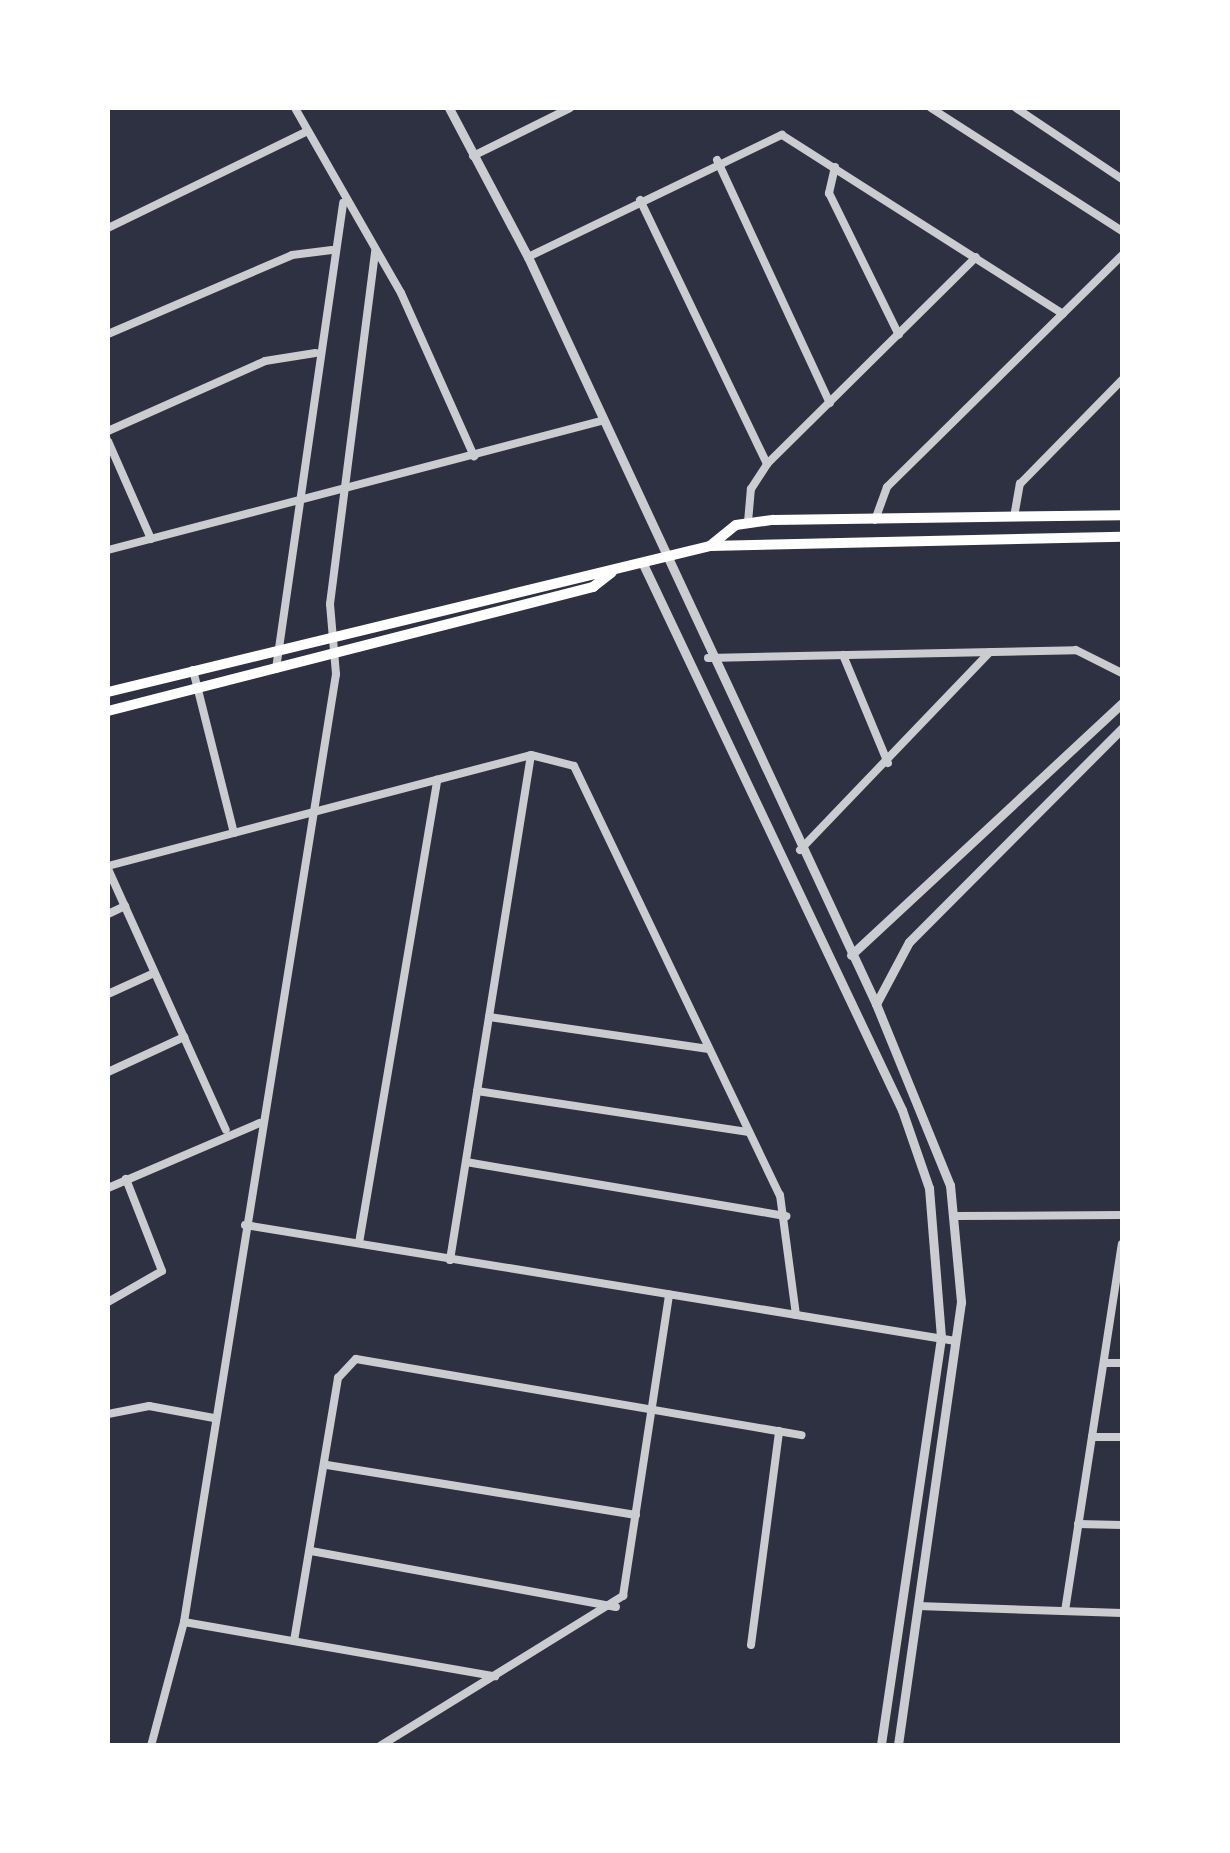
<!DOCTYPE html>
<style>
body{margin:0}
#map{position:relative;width:1230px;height:1853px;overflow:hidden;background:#2d3142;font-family:"Asap Condensed",sans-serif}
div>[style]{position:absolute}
.minor>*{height:8px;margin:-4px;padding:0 4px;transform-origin:4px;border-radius:4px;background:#caccd0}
.tertiary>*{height:9px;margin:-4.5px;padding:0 4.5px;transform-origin:4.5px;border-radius:4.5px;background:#caccd0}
.secondary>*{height:10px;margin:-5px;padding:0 5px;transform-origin:5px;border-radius:5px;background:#fff}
span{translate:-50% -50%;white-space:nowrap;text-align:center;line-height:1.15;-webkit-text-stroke:8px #fff;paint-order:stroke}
.frame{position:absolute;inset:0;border:110px solid #fff;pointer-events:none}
</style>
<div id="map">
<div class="minor">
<i style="left:295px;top:108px;width:213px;rotate:60.2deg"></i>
<i style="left:401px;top:293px;width:179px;rotate:65.9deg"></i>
<i style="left:931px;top:108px;width:227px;rotate:32.8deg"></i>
<i style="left:1016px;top:108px;width:128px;rotate:33.8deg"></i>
<i style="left:473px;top:156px;width:108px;rotate:-26.3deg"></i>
<i style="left:717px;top:160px;width:268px;rotate:65.1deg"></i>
<i style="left:835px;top:167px;width:27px;rotate:103deg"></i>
<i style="left:829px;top:193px;width:158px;rotate:63.8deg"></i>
<i style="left:640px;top:200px;width:293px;rotate:64.3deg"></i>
<i style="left:108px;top:228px;width:220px;rotate:-25.9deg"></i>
<i style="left:528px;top:257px;width:282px;rotate:-25.7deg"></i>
<i style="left:782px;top:135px;width:333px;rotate:32.5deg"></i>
<i style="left:108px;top:334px;width:200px;rotate:-23.2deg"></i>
<i style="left:292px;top:255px;width:40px;rotate:-7.1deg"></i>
<i style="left:108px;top:431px;width:172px;rotate:-24deg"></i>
<i style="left:265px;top:361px;width:51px;rotate:-9.1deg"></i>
<i style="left:108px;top:441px;width:107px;rotate:66.3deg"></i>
<i style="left:1014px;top:517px;width:34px;rotate:-80deg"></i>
<i style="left:1020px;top:484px;width:146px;rotate:-45.6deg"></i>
<i style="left:875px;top:520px;width:35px;rotate:-70deg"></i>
<i style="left:887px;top:487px;width:330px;rotate:-44.6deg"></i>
<i style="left:748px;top:522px;width:33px;rotate:-85deg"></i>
<i style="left:751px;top:489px;width:30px;rotate:-57deg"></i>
<i style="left:767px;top:464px;width:294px;rotate:-44.7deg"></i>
<i style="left:108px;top:550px;width:510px;rotate:-14.66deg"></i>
<i style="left:843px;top:655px;width:117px;rotate:67.4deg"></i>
<i style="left:708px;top:658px;width:368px;rotate:-1.2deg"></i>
<i style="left:1076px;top:650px;width:51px;rotate:26.6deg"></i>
<i style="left:276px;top:669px;width:471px;rotate:-81.8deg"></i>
<i style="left:193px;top:670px;width:168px;rotate:75.9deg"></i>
<i style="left:800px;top:850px;width:274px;rotate:-46.2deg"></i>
<i style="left:108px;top:866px;width:437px;rotate:-14.7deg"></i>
<i style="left:531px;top:755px;width:44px;rotate:14.3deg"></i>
<i style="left:574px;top:766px;width:476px;rotate:64.4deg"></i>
<i style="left:780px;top:1195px;width:121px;rotate:82.4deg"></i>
<i style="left:108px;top:869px;width:286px;rotate:65.7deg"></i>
<i style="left:108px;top:914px;width:19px;rotate:-25deg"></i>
<i style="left:108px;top:994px;width:51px;rotate:-24.5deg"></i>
<i style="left:489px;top:1017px;width:222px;rotate:8.3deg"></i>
<i style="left:108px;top:1072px;width:84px;rotate:-24.7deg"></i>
<i style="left:477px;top:1091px;width:275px;rotate:8.6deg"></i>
<i style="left:466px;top:1162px;width:325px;rotate:9.6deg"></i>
<i style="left:108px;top:1188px;width:165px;rotate:-23.2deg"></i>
<i style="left:954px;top:1216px;width:168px;rotate:-0.3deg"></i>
<i style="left:245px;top:1225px;width:720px;rotate:9.27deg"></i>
<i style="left:359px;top:1243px;width:470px;rotate:-80.4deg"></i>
<i style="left:450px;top:1260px;width:511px;rotate:-80.89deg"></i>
<i style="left:108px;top:1302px;width:62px;rotate:-29.9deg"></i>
<i style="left:162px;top:1271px;width:99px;rotate:-111.4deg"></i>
<i style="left:1104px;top:1363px;width:18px"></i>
<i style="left:108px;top:1414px;width:42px;rotate:-11deg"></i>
<i style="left:149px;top:1406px;width:66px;rotate:10.5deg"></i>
<i style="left:1092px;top:1437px;width:30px"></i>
<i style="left:327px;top:1465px;width:313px;rotate:9.2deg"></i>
<i style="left:1078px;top:1524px;width:44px;rotate:1.3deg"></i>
<i style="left:311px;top:1551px;width:310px;rotate:10.4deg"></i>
<i style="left:918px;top:1606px;width:204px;rotate:2deg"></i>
<i style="left:1065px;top:1611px;width:371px;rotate:-81.2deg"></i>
<i style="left:184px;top:1622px;width:316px;rotate:9.9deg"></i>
<i style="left:294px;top:1641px;width:267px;rotate:-80.5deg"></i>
<i style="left:338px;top:1378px;width:26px;rotate:-47deg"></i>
<i style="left:356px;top:1359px;width:452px;rotate:9.7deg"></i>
<i style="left:751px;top:1645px;width:216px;rotate:-82.5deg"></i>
<i style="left:151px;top:1746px;width:128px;rotate:-75.1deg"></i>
<i style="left:184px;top:1622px;width:960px;rotate:-80.89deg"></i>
<i style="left:336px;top:674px;width:70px;rotate:-94.9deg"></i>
<i style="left:330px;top:604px;width:356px;rotate:-82.7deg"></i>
<i style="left:380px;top:1746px;width:286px;rotate:-31.7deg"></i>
<i style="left:623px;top:1596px;width:305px;rotate:-81.3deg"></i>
</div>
<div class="tertiary">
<i style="left:449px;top:108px;width:169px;rotate:62.1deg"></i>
<i style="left:528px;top:257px;width:824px;rotate:65.02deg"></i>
<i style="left:876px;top:1004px;width:196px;rotate:67.8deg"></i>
<i style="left:950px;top:1185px;width:118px;rotate:84.6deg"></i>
<i style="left:961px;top:1302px;width:448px;rotate:98.1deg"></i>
<i style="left:643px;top:564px;width:604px;rotate:64.62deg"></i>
<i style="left:902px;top:1110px;width:83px;rotate:70.9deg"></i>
<i style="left:929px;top:1188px;width:150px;rotate:85.4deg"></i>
<i style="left:941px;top:1338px;width:412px;rotate:98.4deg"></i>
<i style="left:851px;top:955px;width:370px;rotate:-42.9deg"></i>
<i style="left:876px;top:1004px;width:70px;rotate:-62deg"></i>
<i style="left:909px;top:942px;width:302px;rotate:-45.1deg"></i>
</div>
<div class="secondary">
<i style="left:710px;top:546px;width:33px;rotate:-39deg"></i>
<i style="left:736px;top:525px;width:37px;rotate:-8deg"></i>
<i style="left:773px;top:520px;width:349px;rotate:-0.8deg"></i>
<i style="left:108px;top:692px;width:619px;rotate:-13.63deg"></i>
<i style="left:710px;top:546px;width:412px;rotate:-1.3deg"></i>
<i style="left:108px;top:711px;width:501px;rotate:-14.34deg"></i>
<i style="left:593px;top:587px;width:24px;rotate:-38deg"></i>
</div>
<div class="frame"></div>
</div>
